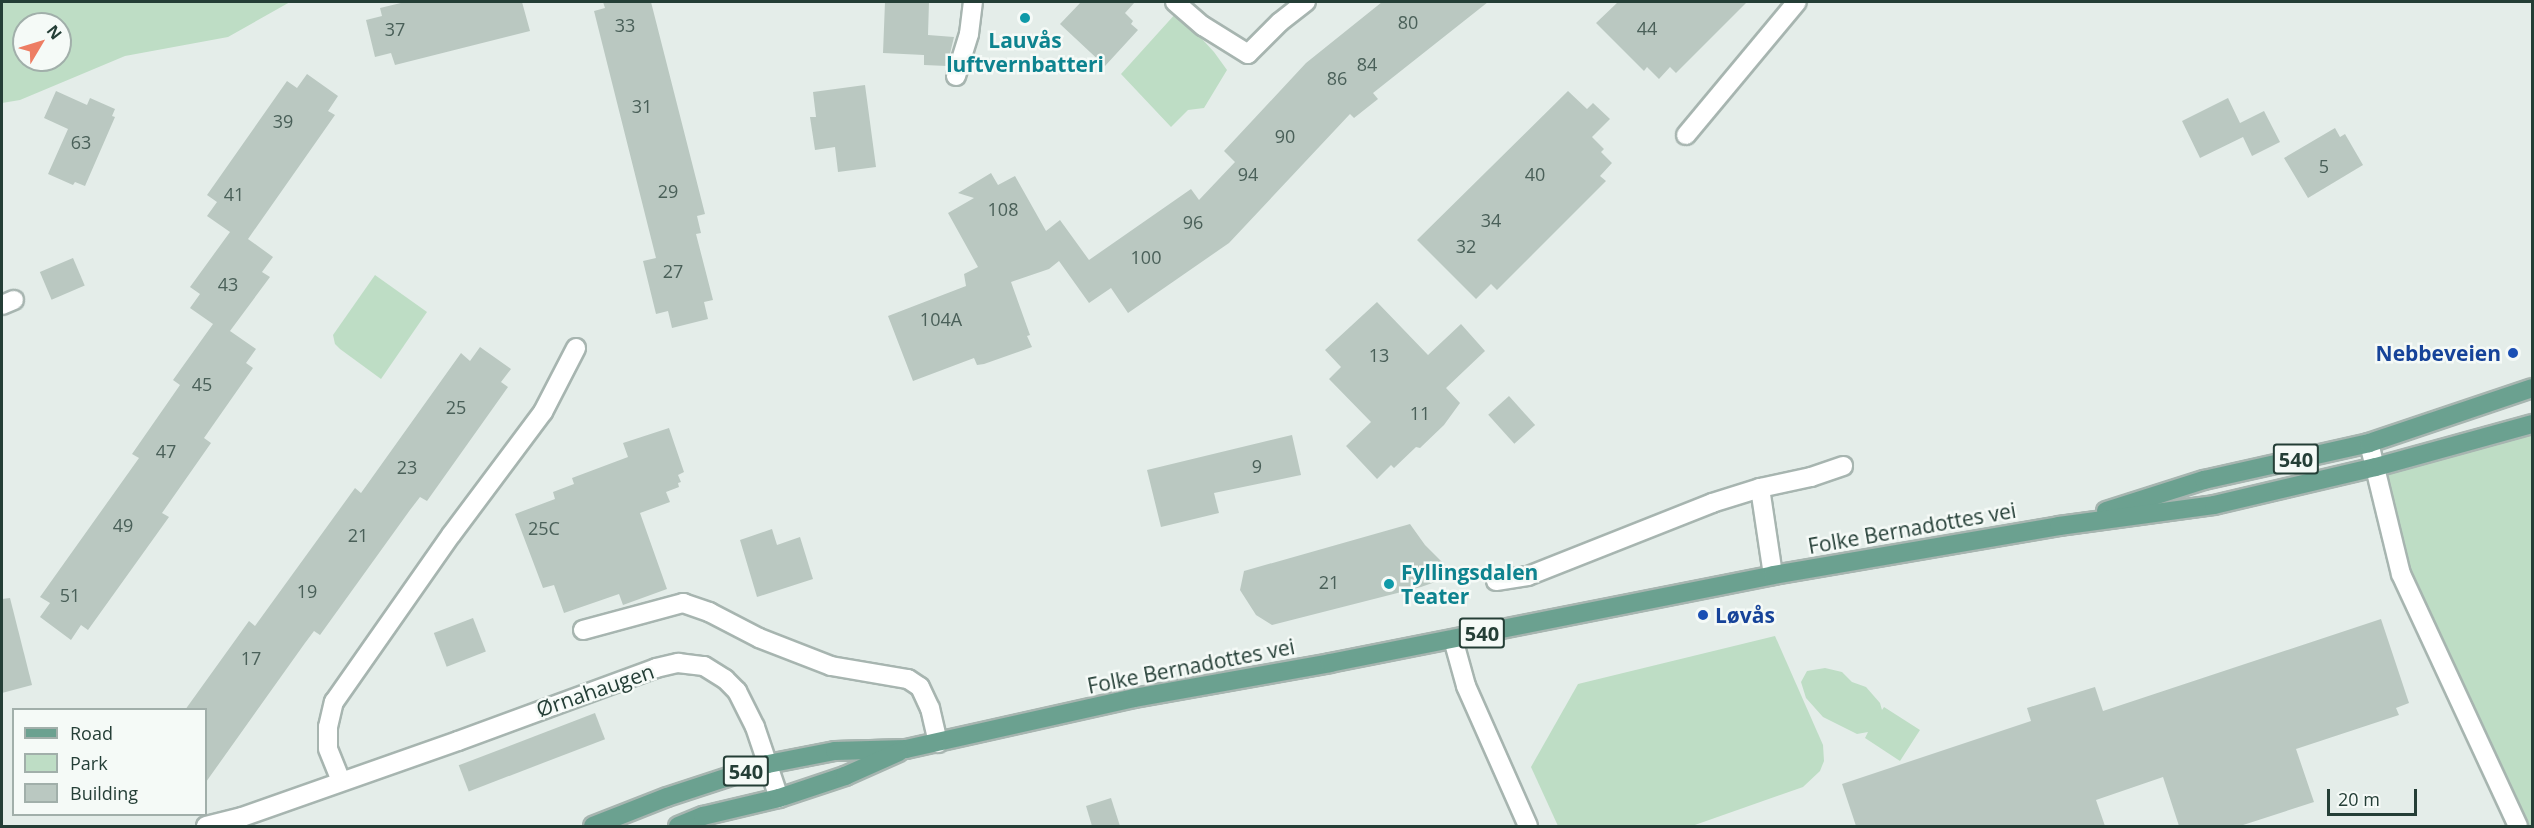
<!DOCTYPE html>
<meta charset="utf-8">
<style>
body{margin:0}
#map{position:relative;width:2534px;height:828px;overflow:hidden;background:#e4ede9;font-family:"Open Sans",sans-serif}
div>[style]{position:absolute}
.green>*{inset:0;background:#beddc5}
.building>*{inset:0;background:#bac8c1;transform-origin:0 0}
.roads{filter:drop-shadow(2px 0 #a7b5b0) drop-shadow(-2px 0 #a7b5b0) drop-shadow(0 2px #a7b5b0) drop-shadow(0 -2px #a7b5b0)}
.minor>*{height:18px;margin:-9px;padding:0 9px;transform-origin:9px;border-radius:9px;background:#fff}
.major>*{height:18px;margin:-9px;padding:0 9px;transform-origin:9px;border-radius:9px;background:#6ba190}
.dots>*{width:16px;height:16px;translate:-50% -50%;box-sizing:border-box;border:3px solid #f5faf7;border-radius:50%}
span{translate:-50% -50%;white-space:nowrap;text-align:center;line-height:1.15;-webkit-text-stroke:5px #f5faf7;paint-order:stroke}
.number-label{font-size:18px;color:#4a6059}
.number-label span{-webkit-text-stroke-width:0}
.shield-label span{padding:2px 4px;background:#f5faf7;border:2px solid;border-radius:4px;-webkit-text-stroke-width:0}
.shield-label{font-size:20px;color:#243e36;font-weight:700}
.culture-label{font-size:21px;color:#0d838f;font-weight:700}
.left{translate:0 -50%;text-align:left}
.transit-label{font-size:21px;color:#164399;font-weight:700}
.right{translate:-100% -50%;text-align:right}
.street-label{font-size:21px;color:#243e36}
.frame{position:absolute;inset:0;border:3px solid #243e36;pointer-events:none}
.legend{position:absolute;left:12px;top:708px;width:195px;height:108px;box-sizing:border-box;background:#f5faf7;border:2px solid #a1afaa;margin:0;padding:8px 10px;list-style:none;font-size:18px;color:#243e36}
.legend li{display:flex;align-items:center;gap:12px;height:30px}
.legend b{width:30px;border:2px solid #a1afaa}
.north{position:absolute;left:12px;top:12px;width:60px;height:60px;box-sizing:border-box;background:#f5faf7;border:2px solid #a1afaa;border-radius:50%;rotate:52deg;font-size:16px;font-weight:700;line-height:24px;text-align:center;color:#243e36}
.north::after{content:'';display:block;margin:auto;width:21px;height:27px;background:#ed7d63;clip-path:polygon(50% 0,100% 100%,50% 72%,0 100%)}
.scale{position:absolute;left:2327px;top:789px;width:90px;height:27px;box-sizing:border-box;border:3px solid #243e36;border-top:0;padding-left:8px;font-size:18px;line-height:21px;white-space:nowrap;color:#243e36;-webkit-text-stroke:4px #f5faf7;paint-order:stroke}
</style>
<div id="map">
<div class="green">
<i style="clip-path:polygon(evenodd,2px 2px,290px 2px,228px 37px,125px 56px,20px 100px,2px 103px,2px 2px,24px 24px,60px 24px,60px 60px,24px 60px,24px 24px)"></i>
<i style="clip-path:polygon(1177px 12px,1214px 52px,1227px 70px,1204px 108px,1188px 110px,1171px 127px,1121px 74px)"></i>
<i style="clip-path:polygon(375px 275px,427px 312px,381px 379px,340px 349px,335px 344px,333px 335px)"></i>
<i style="clip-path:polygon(2532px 424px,2532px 826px,2518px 826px,2426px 629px,2376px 467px)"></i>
<i style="clip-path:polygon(1775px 636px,1823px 745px,1824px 761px,1820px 771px,1803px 787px,1692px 826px,1558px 826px,1531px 767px,1578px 684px)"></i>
<i style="clip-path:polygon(1825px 668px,1842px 672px,1852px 682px,1866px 687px,1880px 703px,1882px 710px,1884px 707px,1920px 730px,1900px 761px,1865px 738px,1868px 732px,1857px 734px,1823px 717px,1806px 698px,1801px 682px,1807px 671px)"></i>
</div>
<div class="building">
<i style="clip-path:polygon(405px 2px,522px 2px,530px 31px,395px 65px,391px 53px,375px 57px,366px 20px,382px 16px,380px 8px)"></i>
<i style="clip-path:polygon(603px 2px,651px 2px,705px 214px,697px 216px,701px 233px,696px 234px,713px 300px,704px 302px,708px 319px,672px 328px,668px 311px,656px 314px,643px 261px,656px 258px,594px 11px,605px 8px)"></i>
<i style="clip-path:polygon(885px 2px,929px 2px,928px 35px,954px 37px,947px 66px,924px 65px,924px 55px,883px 53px)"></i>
<i style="clip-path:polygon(1081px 2px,1135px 2px,1125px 13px,1133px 21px,1131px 24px,1138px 30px,1105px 66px,1060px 24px)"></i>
<i style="clip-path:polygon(1382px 2px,1488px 2px,1373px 93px,1378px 99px,1354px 118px,1350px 114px,1229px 243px,1128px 313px,1111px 288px,1089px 303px,1059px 261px,1049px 269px,1011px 282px,1030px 335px,1027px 336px,1032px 347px,984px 364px,977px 365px,974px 358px,913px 381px,888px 316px,966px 286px,964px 274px,978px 267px,948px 213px,974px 198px,958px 193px,991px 173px,998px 185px,1015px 176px,1046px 231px,1060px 220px,1089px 260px,1191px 189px,1199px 200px,1235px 162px,1224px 151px,1306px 63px)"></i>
<i style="clip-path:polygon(1618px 2px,1747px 2px,1676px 73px,1670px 67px,1659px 79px,1647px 67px,1644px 71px,1596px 23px)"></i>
<i style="clip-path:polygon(307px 74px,338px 96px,328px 111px,335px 115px,248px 239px,273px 257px,262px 272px,270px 277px,230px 331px,256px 349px,246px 363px,253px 368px,204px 438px,211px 443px,162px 513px,169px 517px,88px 630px,81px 625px,71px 640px,40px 617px,50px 603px,40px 597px,139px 458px,132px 454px,180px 385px,173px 380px,213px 324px,190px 308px,200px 294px,190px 287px,230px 232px,207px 216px,217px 202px,207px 195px,287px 81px,297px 88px)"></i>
<i style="clip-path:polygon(865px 85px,876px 167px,838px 172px,835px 147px,815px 150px,810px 117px,816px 117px,813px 92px)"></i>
<i style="clip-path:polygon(56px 91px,87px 105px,90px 98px,115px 109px,112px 116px,115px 117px,85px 186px,75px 182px,73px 185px,48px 174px,68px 129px,44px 118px)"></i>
<i style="clip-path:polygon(1568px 91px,1587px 109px,1593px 103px,1610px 119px,1592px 137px,1604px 149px,1601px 152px,1612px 163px,1600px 176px,1606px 181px,1497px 290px,1491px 284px,1476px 299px,1417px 240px)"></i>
<i style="clip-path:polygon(2228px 98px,2240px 123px,2264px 111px,2280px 142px,2252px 156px,2243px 137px,2200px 158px,2182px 121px)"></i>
<i style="clip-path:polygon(2335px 128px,2340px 137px,2345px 134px,2363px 165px,2308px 198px,2284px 158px)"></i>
<i style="left:73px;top:258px;width:30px;height:36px;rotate:67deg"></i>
<i style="clip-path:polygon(1377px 302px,1428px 355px,1461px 324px,1485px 351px,1446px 388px,1460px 403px,1444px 425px,1420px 448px,1416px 447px,1394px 468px,1391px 465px,1377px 479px,1346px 446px,1371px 422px,1329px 379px,1341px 367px,1325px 350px)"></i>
<i style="clip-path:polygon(480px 347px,511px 369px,501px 382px,508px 387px,427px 501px,420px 497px,410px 510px,320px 635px,314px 631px,305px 643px,206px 782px,206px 710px,185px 710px,249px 621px,255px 626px,355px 488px,361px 493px,461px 353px,470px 361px)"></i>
<i style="left:1509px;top:396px;width:39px;height:28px;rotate:48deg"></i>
<i style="clip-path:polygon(669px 428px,684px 472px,678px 475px,681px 482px,678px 483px,679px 487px,666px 492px,670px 502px,640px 513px,667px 589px,623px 605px,619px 594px,564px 613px,554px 585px,543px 588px,515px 514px,555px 499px,553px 492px,574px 484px,572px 478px,628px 457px,623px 443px)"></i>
<i style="clip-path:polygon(1292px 435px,1301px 475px,1214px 493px,1219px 513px,1161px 527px,1147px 470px)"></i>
<i style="clip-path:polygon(1410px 524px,1425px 545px,1455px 575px,1421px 587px,1272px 625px,1256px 615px,1240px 590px,1244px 571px)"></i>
<i style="clip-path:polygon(772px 529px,777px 545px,800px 537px,813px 579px,757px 597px,740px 540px)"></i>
<i style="clip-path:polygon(10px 598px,32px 685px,2px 693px,2px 599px)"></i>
<i style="left:473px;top:618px;width:36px;height:42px;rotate:69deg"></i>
<i style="clip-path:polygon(2381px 619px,2409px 703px,2396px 708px,2399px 715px,2296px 749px,2314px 802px,2240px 826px,2179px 826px,2163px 777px,2096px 800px,2105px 826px,1856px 826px,1842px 784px,2031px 721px,2027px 708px,2095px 687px,2103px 711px)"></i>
<i style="left:595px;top:713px;width:28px;height:146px;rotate:69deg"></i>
<i style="clip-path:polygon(1111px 798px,1120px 826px,1092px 826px,1086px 806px)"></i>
</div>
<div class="roads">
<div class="minor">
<i style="left:1175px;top:2px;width:37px;rotate:41deg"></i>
<i style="left:1203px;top:26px;width:53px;rotate:31.9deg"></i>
<i style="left:1248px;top:54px;width:45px;rotate:-45deg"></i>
<i style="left:1280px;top:22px;width:33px;rotate:-38deg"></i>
<i style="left:956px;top:76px;width:44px;rotate:-72.8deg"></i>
<i style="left:969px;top:34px;width:32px;rotate:-83deg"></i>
<i style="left:1686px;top:135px;width:173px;rotate:-50.2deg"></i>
<i style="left:2px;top:305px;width:13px;rotate:-23deg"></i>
<i style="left:2369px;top:443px;width:135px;rotate:76.3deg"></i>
<i style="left:2401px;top:574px;width:278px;rotate:65.1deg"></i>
<i style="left:1760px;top:488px;width:88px;rotate:81.5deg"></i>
<i style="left:1496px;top:581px;width:32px;rotate:-9deg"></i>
<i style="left:1528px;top:576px;width:198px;rotate:-21.6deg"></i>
<i style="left:1712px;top:503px;width:50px;rotate:-17.4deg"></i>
<i style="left:1760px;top:488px;width:52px;rotate:-12.2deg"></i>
<i style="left:1811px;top:477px;width:34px;rotate:-19deg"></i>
<i style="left:583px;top:630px;width:104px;rotate:-15.1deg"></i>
<i style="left:683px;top:603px;width:28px;rotate:19deg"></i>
<i style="left:709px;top:612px;width:56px;rotate:27.5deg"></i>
<i style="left:759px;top:638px;width:77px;rotate:21.3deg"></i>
<i style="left:831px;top:666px;width:78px;rotate:9.6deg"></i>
<i style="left:908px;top:679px;width:14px;rotate:34deg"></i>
<i style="left:920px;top:687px;width:23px;rotate:65deg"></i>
<i style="left:930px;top:708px;width:36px;rotate:77deg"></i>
<i style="left:1453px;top:639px;width:49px;rotate:74.5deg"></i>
<i style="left:1466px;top:686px;width:153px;rotate:66.1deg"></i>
<i style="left:341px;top:781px;width:35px;rotate:-112deg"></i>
<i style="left:328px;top:748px;width:21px;rotate:-90deg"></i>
<i style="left:328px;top:727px;width:26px;rotate:-77deg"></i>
<i style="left:334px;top:702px;width:204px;rotate:-55deg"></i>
<i style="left:451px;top:535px;width:154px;rotate:-53.2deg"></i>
<i style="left:543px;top:412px;width:72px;rotate:-62.7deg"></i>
<i style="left:206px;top:826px;width:37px;rotate:-14deg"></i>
<i style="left:242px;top:817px;width:229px;rotate:-19.4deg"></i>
<i style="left:458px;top:741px;width:211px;rotate:-20.2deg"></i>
<i style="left:656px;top:668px;width:23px;rotate:-13deg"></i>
<i style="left:678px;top:663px;width:26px;rotate:7deg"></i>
<i style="left:704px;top:666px;width:25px;rotate:32deg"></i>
<i style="left:725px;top:679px;width:17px;rotate:45deg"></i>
<i style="left:737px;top:691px;width:40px;rotate:63.4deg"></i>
<i style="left:755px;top:727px;width:75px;rotate:71.3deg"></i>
</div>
<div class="major">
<i style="left:2106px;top:511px;width:103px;rotate:-17.6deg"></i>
<i style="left:2204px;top:480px;width:169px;rotate:-12.6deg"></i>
<i style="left:2369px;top:443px;width:172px;rotate:-18.6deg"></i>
<i style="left:593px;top:826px;width:79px;rotate:-21.4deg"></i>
<i style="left:667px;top:797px;width:106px;rotate:-18.1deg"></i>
<i style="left:768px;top:764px;width:68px;rotate:-11deg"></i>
<i style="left:835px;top:751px;width:71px;rotate:-1.6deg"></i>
<i style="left:906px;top:749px;width:234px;rotate:-12.6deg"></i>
<i style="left:1134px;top:698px;width:199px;rotate:-10.1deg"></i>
<i style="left:1330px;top:663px;width:452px;rotate:-11.2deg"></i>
<i style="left:1773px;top:575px;width:290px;rotate:-9.7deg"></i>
<i style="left:2059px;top:526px;width:156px;rotate:-7.7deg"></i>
<i style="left:2214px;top:505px;width:166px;rotate:-13.2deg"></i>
<i style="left:2376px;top:467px;width:162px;rotate:-15.4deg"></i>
<i style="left:678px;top:826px;width:27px;rotate:-22deg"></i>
<i style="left:703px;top:816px;width:78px;rotate:-13.3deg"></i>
<i style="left:779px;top:798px;width:70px;rotate:-18.4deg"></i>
<i style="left:845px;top:776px;width:59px;rotate:-24deg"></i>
</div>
</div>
<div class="dots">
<i style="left:1025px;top:18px;background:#0f9aa8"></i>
<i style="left:2513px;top:353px;background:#1a4fb4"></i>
<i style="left:1389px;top:584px;background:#0f9aa8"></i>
<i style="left:1703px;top:615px;background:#1a4fb4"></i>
</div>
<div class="number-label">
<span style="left:1408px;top:22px">80</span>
<span style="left:625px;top:25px">33</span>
<span style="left:1647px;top:28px">44</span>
<span style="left:395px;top:29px">37</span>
<span style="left:1367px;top:64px">84</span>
<span style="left:1337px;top:78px">86</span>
<span style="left:642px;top:106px">31</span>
<span style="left:283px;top:121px">39</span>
<span style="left:1285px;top:136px">90</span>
<span style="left:81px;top:142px">63</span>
<span style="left:2324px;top:166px">5</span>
<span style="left:1248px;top:174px">94</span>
<span style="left:1535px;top:174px">40</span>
<span style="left:668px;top:191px">29</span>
<span style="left:234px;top:194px">41</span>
<span style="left:1003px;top:209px">108</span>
<span style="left:1491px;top:220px">34</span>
<span style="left:1193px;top:222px">96</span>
<span style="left:1466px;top:246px">32</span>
<span style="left:1146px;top:257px">100</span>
<span style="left:673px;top:271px">27</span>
<span style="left:228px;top:284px">43</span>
<span style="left:941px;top:319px">104A</span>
<span style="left:1379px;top:355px">13</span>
<span style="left:202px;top:384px">45</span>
<span style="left:456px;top:407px">25</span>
<span style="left:1420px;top:413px">11</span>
<span style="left:166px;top:451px">47</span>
<span style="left:1257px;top:466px">9</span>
<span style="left:407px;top:467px">23</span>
<span style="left:123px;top:525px">49</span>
<span style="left:544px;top:528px">25C</span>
<span style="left:358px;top:535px">21</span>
<span style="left:1329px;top:582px">21</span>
<span style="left:307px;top:591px">19</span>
<span style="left:70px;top:595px">51</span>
<span style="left:251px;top:658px">17</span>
</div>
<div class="shield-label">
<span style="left:2296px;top:459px">540</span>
<span style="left:1482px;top:633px">540</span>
<span style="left:746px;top:771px">540</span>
</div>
<div class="culture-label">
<span style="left:1025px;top:52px">Lauvås<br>luftvernbatteri</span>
<span class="left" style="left:1401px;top:584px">Fyllingsdalen<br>Teater</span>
</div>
<div class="transit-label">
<span class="right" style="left:2501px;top:353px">Nebbeveien</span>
<span class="left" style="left:1715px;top:615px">Løvås</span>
</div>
<div class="street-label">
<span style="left:1912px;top:528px;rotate:-10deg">Folke Bernadottes vei</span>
<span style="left:1191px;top:666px;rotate:-11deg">Folke Bernadottes vei</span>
<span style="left:595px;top:690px;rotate:-19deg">Ørnahaugen</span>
</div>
<div class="frame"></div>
<ul class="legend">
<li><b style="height:8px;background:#6ba190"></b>Road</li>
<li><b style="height:16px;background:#beddc5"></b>Park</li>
<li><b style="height:16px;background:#bac8c1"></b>Building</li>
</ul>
<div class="north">N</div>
<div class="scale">20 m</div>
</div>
